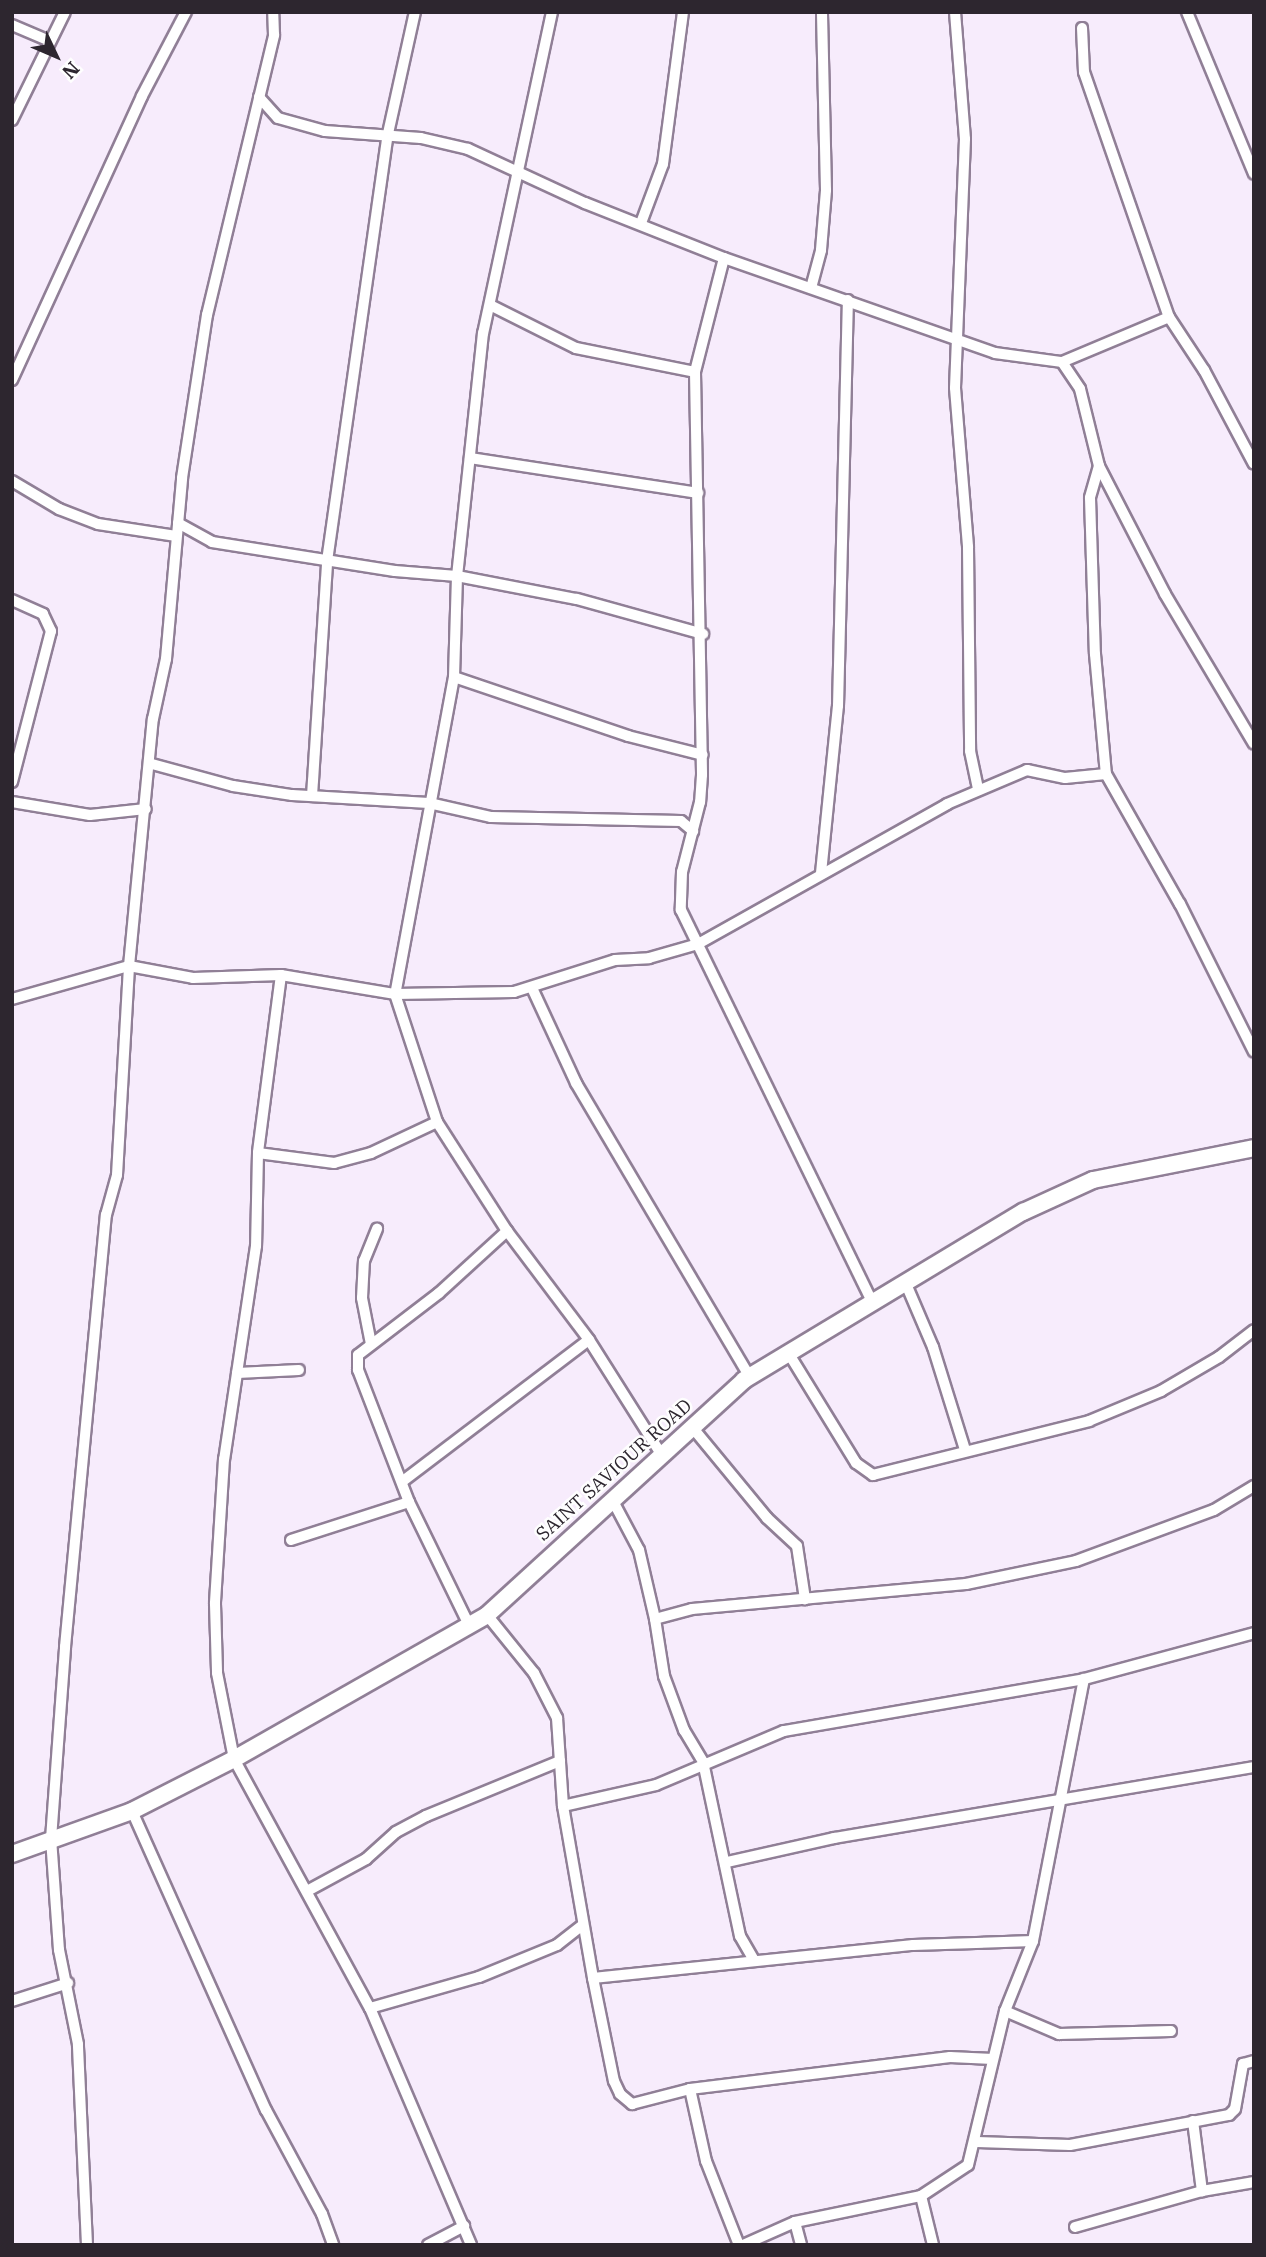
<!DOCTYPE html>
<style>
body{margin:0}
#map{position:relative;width:1266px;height:2257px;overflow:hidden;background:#f7ecfc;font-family:"IBM Plex Serif",serif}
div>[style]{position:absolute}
.roads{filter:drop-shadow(2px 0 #907f96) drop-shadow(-2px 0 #907f96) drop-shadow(0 2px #907f96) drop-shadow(0 -2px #907f96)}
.street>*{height:10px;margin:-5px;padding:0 5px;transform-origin:5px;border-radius:5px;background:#fff}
.secondary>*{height:16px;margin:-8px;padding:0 8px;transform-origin:8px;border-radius:8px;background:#fff}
span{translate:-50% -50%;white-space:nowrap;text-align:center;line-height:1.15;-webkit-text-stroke:5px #fefefe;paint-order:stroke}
.street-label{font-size:19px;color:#2d262f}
.frame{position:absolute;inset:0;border:14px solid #2d262f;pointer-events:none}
.north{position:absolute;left:21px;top:21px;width:70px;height:70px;-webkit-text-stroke:5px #fefefe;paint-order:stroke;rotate:134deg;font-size:19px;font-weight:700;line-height:28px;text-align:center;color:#2d262f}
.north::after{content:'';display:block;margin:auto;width:24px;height:32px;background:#2d262f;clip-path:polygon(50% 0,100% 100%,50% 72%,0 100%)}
</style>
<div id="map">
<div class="roads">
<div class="street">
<i style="left:552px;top:12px;width:328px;rotate:102.1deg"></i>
<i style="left:483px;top:333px;width:244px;rotate:96.1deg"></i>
<i style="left:457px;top:576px;width:101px;rotate:91.7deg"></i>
<i style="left:454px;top:677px;width:322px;rotate:100.5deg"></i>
<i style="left:395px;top:994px;width:135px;rotate:71.8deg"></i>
<i style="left:437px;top:1122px;width:130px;rotate:57.3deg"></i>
<i style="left:507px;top:1231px;width:136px;rotate:53deg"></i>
<i style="left:589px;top:1340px;width:135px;rotate:57.7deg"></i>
<i style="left:955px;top:12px;width:127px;rotate:85.5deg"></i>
<i style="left:965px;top:139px;width:249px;rotate:92.3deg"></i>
<i style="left:955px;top:388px;width:160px;rotate:85.3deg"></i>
<i style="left:968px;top:547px;width:204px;rotate:89.4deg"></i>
<i style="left:970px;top:751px;width:40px;rotate:78deg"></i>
<i style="left:1187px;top:12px;width:175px;rotate:67.5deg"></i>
<i style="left:12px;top:25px;width:39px;rotate:23deg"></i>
<i style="left:1082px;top:28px;width:44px;rotate:87.4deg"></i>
<i style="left:1084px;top:72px;width:259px;rotate:70.9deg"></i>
<i style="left:1169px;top:317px;width:64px;rotate:56.6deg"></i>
<i style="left:1204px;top:370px;width:106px;rotate:62deg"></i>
<i style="left:259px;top:97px;width:28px;rotate:48deg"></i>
<i style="left:278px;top:118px;width:49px;rotate:15.5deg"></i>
<i style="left:325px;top:131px;width:96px;rotate:4.2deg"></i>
<i style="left:421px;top:138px;width:48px;rotate:13.2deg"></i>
<i style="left:468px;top:149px;width:129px;rotate:24.8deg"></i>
<i style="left:585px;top:203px;width:149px;rotate:21.6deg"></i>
<i style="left:724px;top:258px;width:287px;rotate:19.3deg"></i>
<i style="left:995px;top:353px;width:68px;rotate:7.7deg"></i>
<i style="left:1062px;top:362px;width:32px;rotate:56deg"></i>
<i style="left:1080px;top:389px;width:79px;rotate:76.1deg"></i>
<i style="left:1099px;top:466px;width:144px;rotate:62.7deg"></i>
<i style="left:1165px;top:594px;width:174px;rotate:59.3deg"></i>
<i style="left:12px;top:120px;width:120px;rotate:-63.9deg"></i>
<i style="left:641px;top:223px;width:63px;rotate:-69.6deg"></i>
<i style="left:663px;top:164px;width:153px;rotate:-82.5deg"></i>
<i style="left:724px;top:258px;width:118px;rotate:104.3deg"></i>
<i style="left:695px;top:372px;width:403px;rotate:89deg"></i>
<i style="left:702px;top:775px;width:27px;rotate:94deg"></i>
<i style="left:700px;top:802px;width:72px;rotate:104.4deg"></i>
<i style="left:682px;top:872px;width:38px;rotate:92deg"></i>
<i style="left:681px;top:910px;width:438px;rotate:64deg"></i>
<i style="left:811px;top:288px;width:39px;rotate:-75deg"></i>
<i style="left:821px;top:250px;width:60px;rotate:-85.2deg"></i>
<i style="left:826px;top:190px;width:178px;rotate:-91.3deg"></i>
<i style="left:490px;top:305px;width:96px;rotate:26.6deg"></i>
<i style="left:576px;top:348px;width:121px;rotate:11.4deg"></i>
<i style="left:1062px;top:362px;width:116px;rotate:-22.8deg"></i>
<i style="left:12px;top:380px;width:312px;rotate:-65.4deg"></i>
<i style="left:142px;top:96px;width:95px;rotate:-62.4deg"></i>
<i style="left:470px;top:458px;width:231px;rotate:8.7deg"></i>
<i style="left:1099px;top:466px;width:33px;rotate:106deg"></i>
<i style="left:1090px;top:498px;width:156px;rotate:88.2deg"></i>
<i style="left:1095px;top:654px;width:121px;rotate:84.8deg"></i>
<i style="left:1106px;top:774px;width:150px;rotate:60.4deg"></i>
<i style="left:1180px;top:904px;width:165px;rotate:63.4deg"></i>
<i style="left:12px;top:481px;width:55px;rotate:30.8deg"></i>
<i style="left:59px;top:509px;width:42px;rotate:21deg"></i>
<i style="left:98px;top:524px;width:79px;rotate:8.7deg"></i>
<i style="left:178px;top:523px;width:39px;rotate:29deg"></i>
<i style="left:212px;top:542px;width:185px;rotate:9deg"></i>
<i style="left:395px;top:571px;width:62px;rotate:4.6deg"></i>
<i style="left:457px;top:576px;width:122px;rotate:10.9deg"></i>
<i style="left:577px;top:599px;width:131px;rotate:15.5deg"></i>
<i style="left:12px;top:600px;width:34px;rotate:24deg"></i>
<i style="left:43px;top:614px;width:19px;rotate:65deg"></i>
<i style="left:51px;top:631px;width:156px;rotate:104.5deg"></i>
<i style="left:454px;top:677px;width:184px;rotate:18.7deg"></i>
<i style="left:628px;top:736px;width:77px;rotate:14.2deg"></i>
<i style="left:152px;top:764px;width:84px;rotate:15.2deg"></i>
<i style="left:233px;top:786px;width:60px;rotate:8.7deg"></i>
<i style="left:292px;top:795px;width:137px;rotate:3.3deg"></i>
<i style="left:429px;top:803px;width:64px;rotate:12.7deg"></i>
<i style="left:491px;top:817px;width:190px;rotate:1.2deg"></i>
<i style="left:681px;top:821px;width:16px;rotate:40deg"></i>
<i style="left:312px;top:796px;width:235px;rotate:-86.3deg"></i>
<i style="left:327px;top:561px;width:427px;rotate:-81.9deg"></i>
<i style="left:387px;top:138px;width:129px;rotate:-77.5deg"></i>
<i style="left:12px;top:802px;width:79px;rotate:9.5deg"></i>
<i style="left:90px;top:815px;width:56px;rotate:-6.1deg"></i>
<i style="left:821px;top:873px;width:168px;rotate:-84.2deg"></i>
<i style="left:838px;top:706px;width:406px;rotate:-88.6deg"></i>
<i style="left:281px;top:975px;width:179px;rotate:97.4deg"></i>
<i style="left:258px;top:1153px;width:93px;rotate:91.2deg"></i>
<i style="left:256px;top:1246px;width:215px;rotate:98.5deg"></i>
<i style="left:224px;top:1459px;width:145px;rotate:93.6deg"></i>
<i style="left:215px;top:1604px;width:69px;rotate:88.3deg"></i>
<i style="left:217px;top:1673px;width:88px;rotate:78.8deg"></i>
<i style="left:234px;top:1759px;width:284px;rotate:61.4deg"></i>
<i style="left:370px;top:2008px;width:258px;rotate:66.9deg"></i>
<i style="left:532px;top:988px;width:105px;rotate:65.1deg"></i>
<i style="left:576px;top:1083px;width:342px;rotate:59.4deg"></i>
<i style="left:12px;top:999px;width:122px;rotate:-15.8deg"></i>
<i style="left:129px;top:966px;width:65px;rotate:10.6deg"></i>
<i style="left:193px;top:978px;width:88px;rotate:-2deg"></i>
<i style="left:281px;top:975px;width:116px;rotate:9.5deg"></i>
<i style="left:395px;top:994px;width:119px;rotate:-1deg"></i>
<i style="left:514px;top:992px;width:106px;rotate:-17.6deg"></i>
<i style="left:615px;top:960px;width:34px;rotate:-3deg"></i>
<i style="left:649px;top:958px;width:51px;rotate:-15.9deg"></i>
<i style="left:698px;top:944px;width:286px;rotate:-29.3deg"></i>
<i style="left:947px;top:804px;width:87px;rotate:-23deg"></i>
<i style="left:1027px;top:770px;width:39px;rotate:12deg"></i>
<i style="left:1065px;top:778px;width:41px;rotate:-5.6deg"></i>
<i style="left:258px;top:1153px;width:77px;rotate:7.5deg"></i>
<i style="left:334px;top:1163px;width:38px;rotate:-15deg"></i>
<i style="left:371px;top:1153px;width:73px;rotate:-25.2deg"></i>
<i style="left:906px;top:1284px;width:69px;rotate:66.8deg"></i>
<i style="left:933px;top:1347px;width:108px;rotate:72.7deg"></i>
<i style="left:371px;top:1344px;width:47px;rotate:-101.1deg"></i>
<i style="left:362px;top:1298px;width:37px;rotate:-87deg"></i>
<i style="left:364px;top:1261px;width:35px;rotate:-68deg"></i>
<i style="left:789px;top:1354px;width:128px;rotate:58.4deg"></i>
<i style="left:856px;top:1463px;width:21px;rotate:35deg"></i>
<i style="left:873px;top:1475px;width:223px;rotate:-14deg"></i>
<i style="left:1089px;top:1421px;width:78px;rotate:-22.6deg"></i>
<i style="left:1161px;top:1391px;width:67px;rotate:-30.4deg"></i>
<i style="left:1219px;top:1357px;width:44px;rotate:-37.6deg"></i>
<i style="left:237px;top:1373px;width:62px;rotate:-2.8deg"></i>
<i style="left:692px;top:1427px;width:118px;rotate:50.5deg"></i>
<i style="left:767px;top:1518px;width:41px;rotate:43deg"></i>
<i style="left:797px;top:1546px;width:54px;rotate:81.4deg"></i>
<i style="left:403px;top:1481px;width:233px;rotate:-37.2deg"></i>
<i style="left:614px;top:1503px;width:53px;rotate:62deg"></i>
<i style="left:639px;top:1550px;width:71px;rotate:76.9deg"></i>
<i style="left:655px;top:1619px;width:38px;rotate:-15deg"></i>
<i style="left:692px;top:1609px;width:275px;rotate:-5.2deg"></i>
<i style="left:966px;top:1584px;width:112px;rotate:-11.8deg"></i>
<i style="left:1076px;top:1561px;width:147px;rotate:-20.3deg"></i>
<i style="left:1214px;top:1510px;width:47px;rotate:-31deg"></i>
<i style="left:291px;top:1540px;width:124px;rotate:-17.9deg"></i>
<i style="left:487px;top:1615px;width:75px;rotate:51deg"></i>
<i style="left:534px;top:1673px;width:51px;rotate:62.9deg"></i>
<i style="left:557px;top:1718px;width:88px;rotate:86.1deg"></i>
<i style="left:563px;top:1806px;width:175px;rotate:80.1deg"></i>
<i style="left:593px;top:1978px;width:322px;rotate:-5.9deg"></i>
<i style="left:913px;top:1945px;width:120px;rotate:-1.9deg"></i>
<i style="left:655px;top:1619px;width:58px;rotate:81deg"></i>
<i style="left:664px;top:1676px;width:58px;rotate:69.7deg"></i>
<i style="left:684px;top:1730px;width:37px;rotate:59deg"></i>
<i style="left:703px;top:1762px;width:178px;rotate:78deg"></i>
<i style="left:740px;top:1936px;width:28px;rotate:60deg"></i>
<i style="left:469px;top:1625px;width:137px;rotate:-116deg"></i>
<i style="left:409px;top:1502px;width:142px;rotate:-111.1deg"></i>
<i style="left:358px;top:1370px;width:15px;rotate:-90deg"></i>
<i style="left:358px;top:1355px;width:102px;rotate:-37.4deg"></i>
<i style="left:439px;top:1293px;width:92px;rotate:-42.4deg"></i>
<i style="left:563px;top:1806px;width:95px;rotate:-12.7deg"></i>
<i style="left:656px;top:1785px;width:139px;rotate:-22.9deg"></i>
<i style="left:784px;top:1731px;width:304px;rotate:-9.8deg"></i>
<i style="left:1084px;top:1679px;width:176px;rotate:-15.1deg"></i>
<i style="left:132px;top:1811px;width:328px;rotate:65.9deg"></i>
<i style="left:266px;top:2110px;width:118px;rotate:61.7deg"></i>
<i style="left:322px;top:2214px;width:33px;rotate:70deg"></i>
<i style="left:727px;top:1862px;width:110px;rotate:-12.6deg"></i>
<i style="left:834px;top:1838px;width:426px;rotate:-9.6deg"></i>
<i style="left:309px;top:1890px;width:65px;rotate:-28.5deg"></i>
<i style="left:366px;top:1859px;width:40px;rotate:-42deg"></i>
<i style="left:396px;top:1832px;width:34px;rotate:-28deg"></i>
<i style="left:426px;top:1816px;width:145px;rotate:-22.3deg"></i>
<i style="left:593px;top:1978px;width:105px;rotate:78.5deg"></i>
<i style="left:614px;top:2081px;width:14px;rotate:65deg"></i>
<i style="left:620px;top:2094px;width:16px;rotate:40deg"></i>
<i style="left:632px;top:2104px;width:60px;rotate:-14.5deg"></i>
<i style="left:690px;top:2089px;width:262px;rotate:-7deg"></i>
<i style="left:950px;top:2057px;width:43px;rotate:2.7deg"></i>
<i style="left:12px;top:2001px;width:59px;rotate:-17.8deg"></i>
<i style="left:370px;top:2008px;width:113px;rotate:-15.9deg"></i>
<i style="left:479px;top:1977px;width:84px;rotate:-22.3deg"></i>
<i style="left:557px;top:1945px;width:33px;rotate:-38deg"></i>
<i style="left:1005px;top:2011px;width:59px;rotate:23.1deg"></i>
<i style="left:1059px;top:2034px;width:112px;rotate:-1.5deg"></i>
<i style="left:690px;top:2089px;width:74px;rotate:77.5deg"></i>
<i style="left:706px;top:2161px;width:90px;rotate:68.6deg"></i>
<i style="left:1193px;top:2121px;width:71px;rotate:82.7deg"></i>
<i style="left:1202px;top:2191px;width:53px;rotate:-9.8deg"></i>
<i style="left:977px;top:2142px;width:93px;rotate:1.8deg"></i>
<i style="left:1070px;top:2145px;width:162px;rotate:-10.7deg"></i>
<i style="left:1229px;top:2115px;width:8px;rotate:-45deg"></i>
<i style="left:1235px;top:2109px;width:46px;rotate:-79.9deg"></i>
<i style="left:1243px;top:2064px;width:11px;rotate:-15deg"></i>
<i style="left:921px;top:2196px;width:50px;rotate:76.2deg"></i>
<i style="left:795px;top:2222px;width:24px;rotate:75deg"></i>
<i style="left:1075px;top:2227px;width:132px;rotate:-15.8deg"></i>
<i style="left:87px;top:2245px;width:201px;rotate:-92.6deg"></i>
<i style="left:78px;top:2044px;width:96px;rotate:-101.4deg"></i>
<i style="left:59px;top:1950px;width:111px;rotate:-94.1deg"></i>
<i style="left:51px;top:1839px;width:193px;rotate:-85.8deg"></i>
<i style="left:65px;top:1647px;width:434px;rotate:-84.6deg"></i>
<i style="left:106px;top:1215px;width:41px;rotate:-74.6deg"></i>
<i style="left:117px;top:1175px;width:209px;rotate:-86.7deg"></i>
<i style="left:129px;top:966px;width:248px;rotate:-84.5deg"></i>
<i style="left:153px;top:719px;width:61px;rotate:-77.8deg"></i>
<i style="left:166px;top:659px;width:182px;rotate:-84.9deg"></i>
<i style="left:182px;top:478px;width:165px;rotate:-81.3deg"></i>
<i style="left:207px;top:315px;width:288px;rotate:-76.5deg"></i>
<i style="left:274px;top:35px;width:23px;rotate:-92deg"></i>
<i style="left:428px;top:2245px;width:41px;rotate:-27.8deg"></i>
<i style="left:743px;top:2245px;width:57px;rotate:-23.9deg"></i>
<i style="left:795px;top:2222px;width:129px;rotate:-11.7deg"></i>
<i style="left:921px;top:2196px;width:56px;rotate:-33.4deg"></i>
<i style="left:968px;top:2165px;width:158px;rotate:-76.5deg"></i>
<i style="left:1005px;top:2011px;width:75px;rotate:-68.2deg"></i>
<i style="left:1033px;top:1941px;width:267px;rotate:-79deg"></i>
</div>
<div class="secondary">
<i style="left:12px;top:1854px;width:127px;rotate:-19.7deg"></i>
<i style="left:132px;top:1811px;width:114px;rotate:-27deg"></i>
<i style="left:234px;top:1759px;width:291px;rotate:-29.6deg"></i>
<i style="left:487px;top:1615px;width:348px;rotate:-42.4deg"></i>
<i style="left:744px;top:1380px;width:326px;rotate:-31.1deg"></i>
<i style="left:1023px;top:1212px;width:77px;rotate:-24.6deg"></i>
<i style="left:1093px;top:1180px;width:164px;rotate:-11.2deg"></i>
</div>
</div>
<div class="street-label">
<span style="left:614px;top:1470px;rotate:-42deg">SAINT SAVIOUR ROAD</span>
</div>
<div class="frame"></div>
<div class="north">N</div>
</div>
